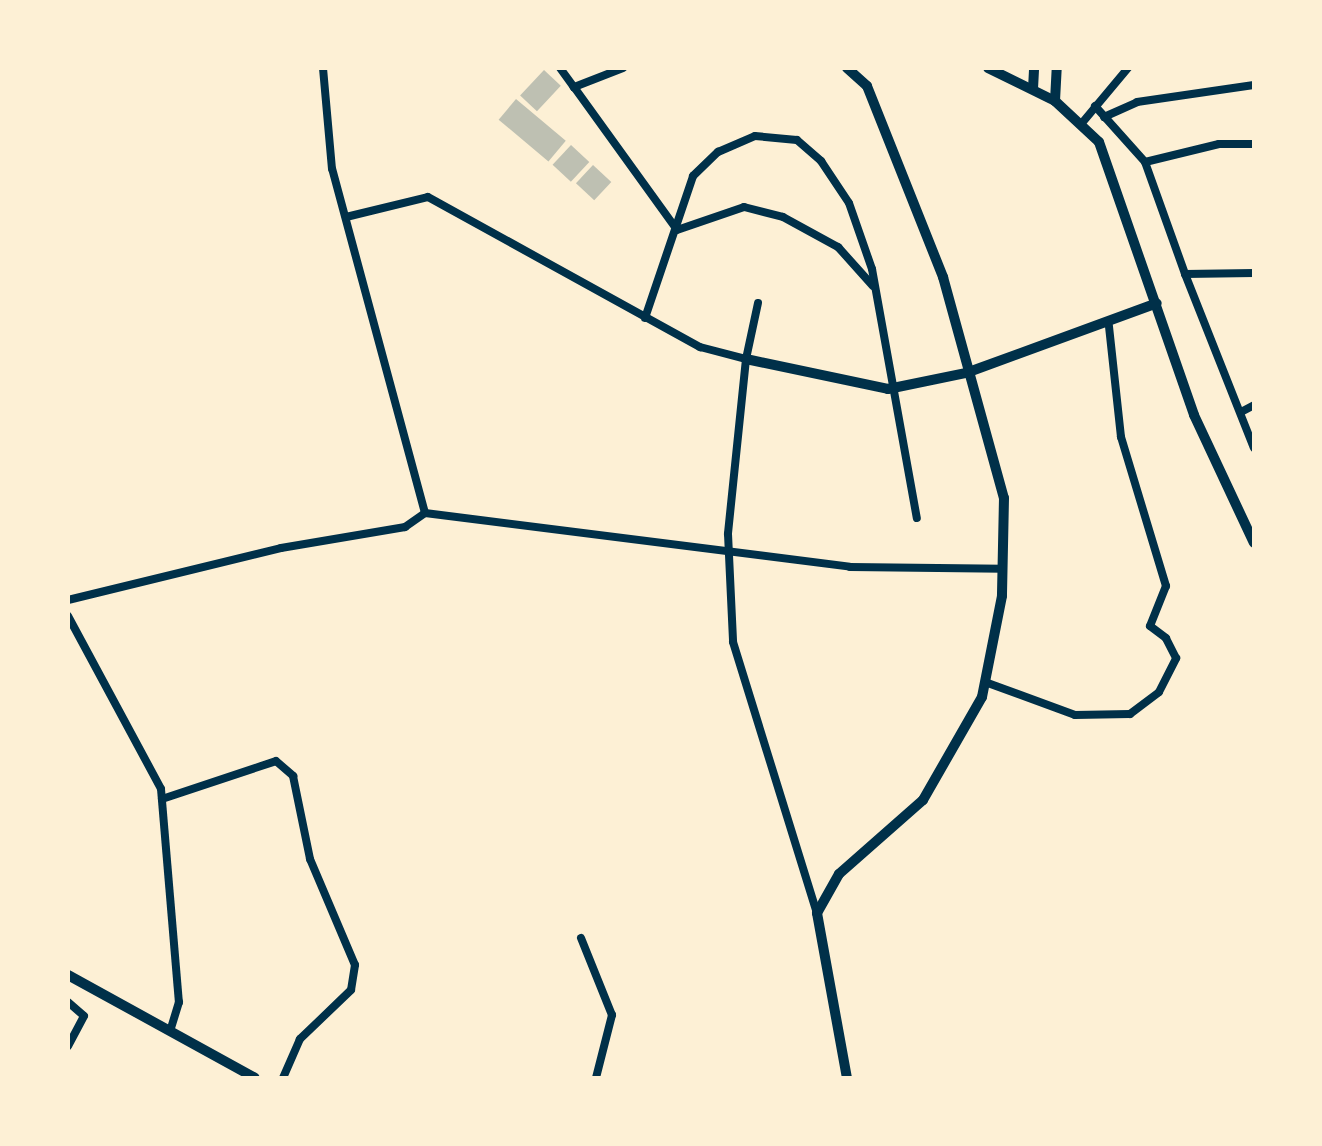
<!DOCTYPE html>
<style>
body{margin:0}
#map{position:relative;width:1322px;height:1146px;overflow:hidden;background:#fdf0d5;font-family:"Fira Sans Condensed",sans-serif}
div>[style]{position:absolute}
.building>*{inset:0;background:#bec0b2;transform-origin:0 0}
.minor>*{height:8px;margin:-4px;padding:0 4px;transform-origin:4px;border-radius:4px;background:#003049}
.tertiary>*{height:10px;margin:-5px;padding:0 5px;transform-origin:5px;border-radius:5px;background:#003049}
span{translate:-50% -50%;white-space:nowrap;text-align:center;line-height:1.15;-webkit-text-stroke:9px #fdf0d5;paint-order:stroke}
.frame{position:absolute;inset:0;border:70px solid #fdf0d5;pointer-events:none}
</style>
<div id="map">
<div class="building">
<i style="left:544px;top:70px;width:23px;height:35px;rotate:43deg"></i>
<i style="left:516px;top:99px;width:65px;height:27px;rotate:40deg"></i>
<i style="left:571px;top:145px;width:25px;height:27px;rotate:43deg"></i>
<i style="left:593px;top:165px;width:25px;height:25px;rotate:43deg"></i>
</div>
<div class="minor">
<i style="left:560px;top:68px;width:24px;rotate:54deg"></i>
<i style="left:623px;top:68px;width:53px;rotate:158.8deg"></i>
<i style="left:574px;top:87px;width:176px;rotate:54.2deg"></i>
<i style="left:677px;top:230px;width:71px;rotate:-18.9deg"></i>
<i style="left:744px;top:207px;width:40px;rotate:14.4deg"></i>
<i style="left:783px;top:217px;width:63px;rotate:28.6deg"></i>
<i style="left:838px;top:247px;width:52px;rotate:48.1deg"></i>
<i style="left:1095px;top:106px;width:75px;rotate:48.2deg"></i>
<i style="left:1104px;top:117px;width:36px;rotate:-24deg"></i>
<i style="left:1137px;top:102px;width:118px;rotate:-8.3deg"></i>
<i style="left:1082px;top:123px;width:72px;rotate:-50.1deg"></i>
<i style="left:1254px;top:144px;width:35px;rotate:180deg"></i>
<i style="left:1219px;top:144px;width:76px;rotate:166.3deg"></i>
<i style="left:1145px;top:162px;width:119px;rotate:70.3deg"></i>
<i style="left:1185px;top:274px;width:69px;rotate:-0.8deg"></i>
<i style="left:346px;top:217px;width:84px;rotate:-13.7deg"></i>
<i style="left:428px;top:197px;width:311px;rotate:28.9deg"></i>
<i style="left:700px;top:347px;width:48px;rotate:14.6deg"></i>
<i style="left:1185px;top:274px;width:187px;rotate:68.4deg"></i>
<i style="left:758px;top:303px;width:57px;rotate:102.1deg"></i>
<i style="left:746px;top:359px;width:176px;rotate:95.9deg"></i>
<i style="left:728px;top:534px;width:108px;rotate:87.3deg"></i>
<i style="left:733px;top:642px;width:284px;rotate:72.8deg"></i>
<i style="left:645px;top:318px;width:150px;rotate:-71.3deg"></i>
<i style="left:693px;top:176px;width:35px;rotate:-44deg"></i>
<i style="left:718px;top:152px;width:40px;rotate:-23.4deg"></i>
<i style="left:755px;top:136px;width:42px;rotate:5.4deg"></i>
<i style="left:797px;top:140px;width:32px;rotate:41deg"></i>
<i style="left:821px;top:161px;width:50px;rotate:56.3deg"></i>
<i style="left:849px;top:203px;width:70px;rotate:70.8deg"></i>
<i style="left:872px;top:269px;width:253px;rotate:79.8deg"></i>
<i style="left:1241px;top:412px;width:15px;rotate:-28deg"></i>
<i style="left:425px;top:513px;width:428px;rotate:7.2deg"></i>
<i style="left:850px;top:567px;width:153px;rotate:0.7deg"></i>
<i style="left:68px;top:600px;width:219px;rotate:-13.7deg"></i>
<i style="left:281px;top:548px;width:126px;rotate:-9.6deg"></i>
<i style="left:405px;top:527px;width:24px;rotate:-35deg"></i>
<i style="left:425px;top:513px;width:356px;rotate:-105.1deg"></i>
<i style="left:332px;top:169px;width:101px;rotate:-95.1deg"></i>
<i style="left:68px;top:616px;width:196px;rotate:61.7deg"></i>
<i style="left:161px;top:789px;width:214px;rotate:85.2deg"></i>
<i style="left:179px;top:1002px;width:30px;rotate:107deg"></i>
<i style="left:985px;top:682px;width:96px;rotate:20.1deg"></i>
<i style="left:1075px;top:715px;width:55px;rotate:-1deg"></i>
<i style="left:1130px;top:714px;width:36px;rotate:-37deg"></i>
<i style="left:1159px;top:692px;width:38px;rotate:-63deg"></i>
<i style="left:1176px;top:658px;width:22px;rotate:-117deg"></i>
<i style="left:1166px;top:638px;width:20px;rotate:-143deg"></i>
<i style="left:1150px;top:626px;width:43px;rotate:-68.2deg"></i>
<i style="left:1166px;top:586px;width:156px;rotate:-106.8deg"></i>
<i style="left:1121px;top:437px;width:112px;rotate:-96.2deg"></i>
<i style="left:162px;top:799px;width:120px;rotate:-18.4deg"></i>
<i style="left:276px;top:761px;width:23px;rotate:41deg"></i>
<i style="left:293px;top:776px;width:85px;rotate:78.4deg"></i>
<i style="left:310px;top:859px;width:115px;rotate:67deg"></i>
<i style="left:355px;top:965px;width:25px;rotate:99deg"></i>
<i style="left:351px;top:990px;width:71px;rotate:136.1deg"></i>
<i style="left:300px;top:1039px;width:43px;rotate:113.6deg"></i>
<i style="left:581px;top:938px;width:83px;rotate:68.1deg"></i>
<i style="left:612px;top:1015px;width:65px;rotate:104.3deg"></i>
<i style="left:68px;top:1002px;width:21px;rotate:41deg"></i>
<i style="left:84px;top:1016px;width:34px;rotate:118deg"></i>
</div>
<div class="tertiary">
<i style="left:847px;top:68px;width:27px;rotate:42deg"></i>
<i style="left:867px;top:86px;width:206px;rotate:68.3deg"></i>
<i style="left:943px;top:277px;width:229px;rotate:74.6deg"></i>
<i style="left:1004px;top:498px;width:98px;rotate:91.2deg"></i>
<i style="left:1002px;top:596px;width:103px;rotate:101.2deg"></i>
<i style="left:982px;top:697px;width:119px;rotate:119.8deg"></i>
<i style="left:923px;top:800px;width:112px;rotate:138.6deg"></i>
<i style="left:839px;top:874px;width:45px;rotate:119.4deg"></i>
<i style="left:817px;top:913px;width:168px;rotate:79.7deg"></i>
<i style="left:988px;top:68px;width:75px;rotate:26.2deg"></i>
<i style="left:1055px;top:101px;width:60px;rotate:43deg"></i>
<i style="left:1099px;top:142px;width:289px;rotate:70.8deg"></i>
<i style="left:1194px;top:415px;width:141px;rotate:64.9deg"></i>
<i style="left:1033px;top:89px;width:21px;rotate:-87deg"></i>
<i style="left:1055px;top:101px;width:33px;rotate:-87deg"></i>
<i style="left:746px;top:359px;width:145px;rotate:11.9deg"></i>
<i style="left:888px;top:389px;width:80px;rotate:-11.6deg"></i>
<i style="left:966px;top:373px;width:203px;rotate:-20.1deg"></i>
<i style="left:68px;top:975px;width:213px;rotate:28.8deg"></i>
</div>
<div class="frame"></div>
</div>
